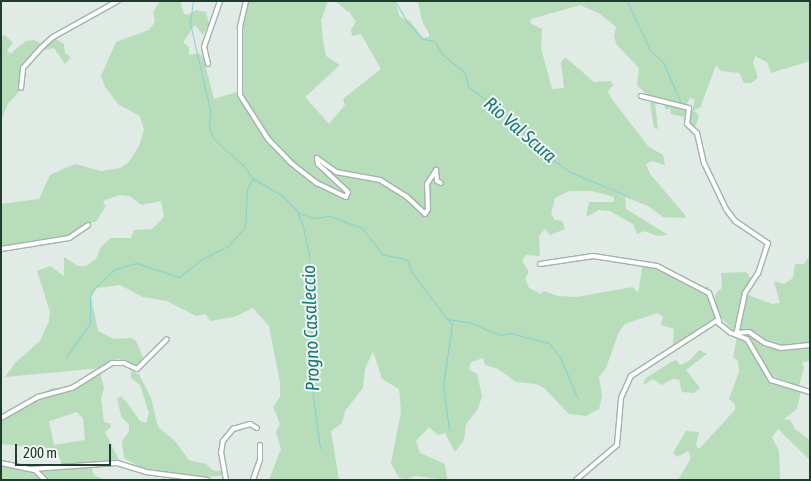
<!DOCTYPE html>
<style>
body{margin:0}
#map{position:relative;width:811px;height:481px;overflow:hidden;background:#dfebe4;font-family:"Asap Condensed",sans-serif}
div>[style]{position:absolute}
.green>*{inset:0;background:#b7ddbb}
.stream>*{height:1px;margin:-0.5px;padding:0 0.5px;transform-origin:0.5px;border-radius:0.5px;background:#85d1d2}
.roads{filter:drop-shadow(1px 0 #a2b3aa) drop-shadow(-1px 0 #a2b3aa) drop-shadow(0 1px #a2b3aa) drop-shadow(0 -1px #a2b3aa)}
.street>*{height:4px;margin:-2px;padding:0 2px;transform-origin:2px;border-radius:2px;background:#fff}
span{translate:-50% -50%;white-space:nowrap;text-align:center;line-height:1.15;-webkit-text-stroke:4px #eff7f2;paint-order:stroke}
.water-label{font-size:19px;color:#197678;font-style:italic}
.frame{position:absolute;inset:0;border:2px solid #203b2f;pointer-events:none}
.scale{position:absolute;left:15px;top:444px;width:96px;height:22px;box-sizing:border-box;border:2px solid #203b2f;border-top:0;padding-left:6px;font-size:15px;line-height:18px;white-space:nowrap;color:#203b2f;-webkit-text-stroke:4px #eff7f2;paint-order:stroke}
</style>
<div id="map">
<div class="green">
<i style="clip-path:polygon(160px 1px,180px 1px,184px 14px,188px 15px,196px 10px,206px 12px,209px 24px,203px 35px,195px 25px,183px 42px,189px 47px,189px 55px,198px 53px,203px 57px,214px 99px,240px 91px,240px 30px,247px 1px,328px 1px,321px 20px,323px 41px,326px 56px,340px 65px,305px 97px,329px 124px,345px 105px,343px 99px,381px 69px,361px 34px,352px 36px,351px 29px,356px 22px,350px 13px,335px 1px,395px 1px,400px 17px,410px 21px,423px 38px,429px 37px,429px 34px,422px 21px,418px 1px,810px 1px,810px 61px,771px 73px,767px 62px,755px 56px,753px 63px,758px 78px,751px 83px,744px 83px,739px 73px,721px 71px,716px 65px,700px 108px,694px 110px,699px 116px,695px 127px,689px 122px,695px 99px,690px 98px,685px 107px,686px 114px,683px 117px,671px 114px,670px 108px,666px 110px,664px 104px,655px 104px,658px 129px,654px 128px,649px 96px,637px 85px,639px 68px,616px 44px,614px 35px,616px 27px,600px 14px,580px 5px,531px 19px,530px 23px,542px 29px,541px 48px,552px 89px,564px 88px,561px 62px,565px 57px,594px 82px,611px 81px,613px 85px,608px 91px,611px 98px,648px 146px,663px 155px,665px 165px,652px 161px,646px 164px,650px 174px,686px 216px,684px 218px,663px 217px,648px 206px,625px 197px,626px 209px,668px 235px,657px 236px,645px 231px,637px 234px,633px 224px,610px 211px,599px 210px,586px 217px,589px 202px,614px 202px,614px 197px,592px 191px,569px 191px,555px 198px,551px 214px,555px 220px,562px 221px,565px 229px,550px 235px,545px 229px,539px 236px,540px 256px,526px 255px,522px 261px,529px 272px,525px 278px,529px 288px,541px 294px,544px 291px,558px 296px,576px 297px,633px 287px,638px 293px,643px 263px,663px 265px,697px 286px,709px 287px,709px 300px,714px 302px,716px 293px,722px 288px,721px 273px,746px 272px,752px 280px,746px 290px,748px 295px,772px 304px,780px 303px,774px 281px,784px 284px,793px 278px,795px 264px,804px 264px,810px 255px,810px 361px,802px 362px,804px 368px,799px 386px,771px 376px,751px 339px,734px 332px,721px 317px,673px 345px,674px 329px,661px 325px,663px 317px,657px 313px,625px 324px,619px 332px,606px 368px,599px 377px,602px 396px,599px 409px,586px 416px,569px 414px,544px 388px,536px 384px,516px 382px,498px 369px,485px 365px,483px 358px,471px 362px,469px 369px,477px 374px,482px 396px,478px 409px,466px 424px,464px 440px,455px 452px,445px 433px,438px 435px,429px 427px,416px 441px,420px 453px,445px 464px,447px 480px,415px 476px,407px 479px,399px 478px,391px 463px,401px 412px,399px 389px,382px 379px,373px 351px,365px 369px,363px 388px,345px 411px,342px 423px,331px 431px,339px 480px,269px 480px,281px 449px,276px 432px,280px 424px,273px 407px,280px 397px,280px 382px,269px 326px,253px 308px,234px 317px,210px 321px,206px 314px,196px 316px,167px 301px,143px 297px,120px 285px,97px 288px,91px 296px,98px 331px,114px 339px,132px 338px,136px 341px,143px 357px,139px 366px,119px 359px,101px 368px,5px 377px,16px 362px,40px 341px,49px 321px,50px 312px,37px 271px,50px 266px,64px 276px,64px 257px,78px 266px,86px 266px,96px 259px,101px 247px,111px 238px,131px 238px,134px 230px,152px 229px,164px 217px,161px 201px,141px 205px,130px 196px,120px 195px,105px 200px,103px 203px,106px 206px,96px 222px,86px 223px,73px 235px,1px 248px,1px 204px,39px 199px,50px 175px,75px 164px,101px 171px,120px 168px,128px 163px,139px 146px,144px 130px,140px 116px,119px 105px,105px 87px,101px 76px,116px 42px,149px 30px,155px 22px,153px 12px)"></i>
<i style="clip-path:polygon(5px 35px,13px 43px,7px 50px,10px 54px,26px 41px,34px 40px,45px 46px,49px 35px,64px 44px,65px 53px,71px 57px,65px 64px,54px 48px,39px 51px,25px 67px,22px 88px,8px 104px,1px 120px,1px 36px)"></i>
<i style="clip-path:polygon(737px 336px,747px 342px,768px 380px,801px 391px,797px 409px,784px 419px,790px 420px,795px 429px,810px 440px,810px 460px,778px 429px,772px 437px,779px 451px,780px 480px,678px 480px,691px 458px,688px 451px,677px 457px,673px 453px,686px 431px,699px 432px,696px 445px,699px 449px,735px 410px,735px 404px,729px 399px,739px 372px,738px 361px,733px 357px)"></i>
<i style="clip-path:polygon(699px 350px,707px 354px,686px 370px,700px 388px,694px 393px,682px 392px,679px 380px,673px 379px,662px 385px,653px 379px,643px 385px,646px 378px,671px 362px,676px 360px,680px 365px,689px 361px)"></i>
<i style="clip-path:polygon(131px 371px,139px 374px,151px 398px,158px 427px,175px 441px,189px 460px,206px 464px,214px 471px,227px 470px,226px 475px,207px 477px,170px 473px,140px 467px,124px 458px,122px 441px,129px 432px,129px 425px,121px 416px,117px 398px,121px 397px,126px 401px,140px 421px,146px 423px,149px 413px,140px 385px,131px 378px)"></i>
<i style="clip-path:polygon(evenodd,100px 372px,104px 388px,101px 398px,104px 422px,110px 423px,111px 427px,105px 432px,119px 460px,82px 464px,91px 466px,94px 475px,105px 480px,49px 480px,38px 468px,63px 469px,57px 450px,1px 444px,1px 416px,52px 388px,69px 388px,100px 372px,77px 412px,83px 418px,85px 440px,54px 445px,49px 421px,77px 412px)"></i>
<i style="clip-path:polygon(1px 464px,34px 471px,44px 480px,1px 480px)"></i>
</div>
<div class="stream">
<i style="left:193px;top:1px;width:22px;rotate:98deg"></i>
<i style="left:190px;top:23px;width:89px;rotate:77.1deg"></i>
<i style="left:210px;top:110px;width:17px;rotate:93deg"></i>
<i style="left:209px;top:127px;width:13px;rotate:67deg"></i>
<i style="left:214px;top:139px;width:40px;rotate:42deg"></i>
<i style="left:244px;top:166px;width:14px;rotate:56deg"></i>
<i style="left:252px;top:178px;width:34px;rotate:30deg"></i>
<i style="left:281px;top:195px;width:25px;rotate:45deg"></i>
<i style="left:299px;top:213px;width:15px;rotate:20deg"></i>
<i style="left:313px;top:218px;width:16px;rotate:-7deg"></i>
<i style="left:329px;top:216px;width:35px;rotate:20deg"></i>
<i style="left:362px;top:228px;width:33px;rotate:52deg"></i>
<i style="left:382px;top:254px;width:26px;rotate:13deg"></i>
<i style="left:407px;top:260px;width:14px;rotate:69deg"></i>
<i style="left:412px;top:273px;width:66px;rotate:52.4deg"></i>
<i style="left:452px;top:325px;width:61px;rotate:98.5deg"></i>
<i style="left:443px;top:385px;width:45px;rotate:82.4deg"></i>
<i style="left:395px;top:1px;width:24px;rotate:60deg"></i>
<i style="left:407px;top:22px;width:23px;rotate:47deg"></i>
<i style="left:423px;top:39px;width:12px;rotate:9deg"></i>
<i style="left:435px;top:41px;width:13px;rotate:63deg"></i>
<i style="left:441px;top:53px;width:31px;rotate:40deg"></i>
<i style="left:465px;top:73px;width:14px;rotate:78deg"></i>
<i style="left:468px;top:87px;width:54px;rotate:35.2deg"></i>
<i style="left:512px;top:118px;width:47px;rotate:48.5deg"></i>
<i style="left:543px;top:153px;width:33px;rotate:35deg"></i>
<i style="left:570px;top:172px;width:63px;rotate:22.5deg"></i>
<i style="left:627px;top:1px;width:54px;rotate:64.9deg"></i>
<i style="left:650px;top:50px;width:18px;rotate:43deg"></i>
<i style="left:663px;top:62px;width:45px;rotate:66.3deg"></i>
<i style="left:297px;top:212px;width:16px;rotate:68deg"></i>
<i style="left:303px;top:227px;width:29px;rotate:78deg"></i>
<i style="left:309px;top:255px;width:133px;rotate:88.7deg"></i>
<i style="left:312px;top:388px;width:61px;rotate:82.4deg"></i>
<i style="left:447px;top:319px;width:21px;rotate:8deg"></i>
<i style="left:468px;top:322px;width:35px;rotate:22deg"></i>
<i style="left:500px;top:335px;width:10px;rotate:-11deg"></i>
<i style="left:510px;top:333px;width:40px;rotate:14.4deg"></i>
<i style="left:549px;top:343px;width:20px;rotate:53deg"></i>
<i style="left:561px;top:359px;width:43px;rotate:67deg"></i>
<i style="left:66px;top:357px;width:42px;rotate:-54.8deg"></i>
<i style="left:90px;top:323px;width:26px;rotate:-90deg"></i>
<i style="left:90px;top:297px;width:8px;rotate:-67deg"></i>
<i style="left:93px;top:290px;width:30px;rotate:-44deg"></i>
<i style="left:115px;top:269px;width:22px;rotate:-16deg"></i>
<i style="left:136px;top:263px;width:45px;rotate:18deg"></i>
<i style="left:179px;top:277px;width:29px;rotate:-38deg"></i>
<i style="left:202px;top:259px;width:30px;rotate:-27deg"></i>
<i style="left:229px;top:245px;width:24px;rotate:-48deg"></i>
<i style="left:245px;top:227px;width:38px;rotate:-87deg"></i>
<i style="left:247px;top:189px;width:11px;rotate:-63deg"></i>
</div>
<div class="roads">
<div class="street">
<i style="left:246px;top:1px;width:28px;rotate:103deg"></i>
<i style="left:240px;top:28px;width:67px;rotate:90deg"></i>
<i style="left:240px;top:95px;width:52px;rotate:57.5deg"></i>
<i style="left:268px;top:139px;width:33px;rotate:46deg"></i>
<i style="left:291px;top:163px;width:33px;rotate:38deg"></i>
<i style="left:317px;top:183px;width:32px;rotate:26deg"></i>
<i style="left:346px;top:197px;width:5px;rotate:-68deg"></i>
<i style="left:348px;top:192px;width:41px;rotate:-137deg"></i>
<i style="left:318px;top:164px;width:6px;rotate:-99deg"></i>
<i style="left:317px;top:158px;width:24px;rotate:36deg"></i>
<i style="left:336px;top:172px;width:45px;rotate:10.3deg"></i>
<i style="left:380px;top:180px;width:31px;rotate:32deg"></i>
<i style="left:406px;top:196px;width:26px;rotate:43deg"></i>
<i style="left:425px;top:214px;width:6px;rotate:-59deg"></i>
<i style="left:428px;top:209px;width:25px;rotate:-92deg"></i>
<i style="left:427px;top:184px;width:17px;rotate:-57deg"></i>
<i style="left:436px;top:170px;width:11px;rotate:85deg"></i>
<i style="left:437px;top:181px;width:4px;rotate:27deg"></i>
<i style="left:208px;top:64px;width:17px;rotate:-103deg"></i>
<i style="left:204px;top:47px;width:49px;rotate:-70.8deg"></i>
<i style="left:21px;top:88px;width:20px;rotate:-84deg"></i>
<i style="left:23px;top:68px;width:27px;rotate:-48deg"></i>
<i style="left:41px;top:48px;width:16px;rotate:-43deg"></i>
<i style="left:53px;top:37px;width:74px;rotate:-29deg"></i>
<i style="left:641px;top:96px;width:49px;rotate:14deg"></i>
<i style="left:689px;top:108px;width:16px;rotate:97deg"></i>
<i style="left:687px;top:124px;width:13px;rotate:42deg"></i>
<i style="left:697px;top:133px;width:31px;rotate:77deg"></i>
<i style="left:704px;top:163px;width:51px;rotate:64.4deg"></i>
<i style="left:726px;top:209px;width:15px;rotate:53deg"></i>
<i style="left:735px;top:221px;width:40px;rotate:34deg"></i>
<i style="left:768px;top:243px;width:32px;rotate:108deg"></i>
<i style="left:758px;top:273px;width:24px;rotate:123deg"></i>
<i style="left:745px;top:293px;width:40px;rotate:102deg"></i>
<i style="left:1px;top:249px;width:69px;rotate:-9.2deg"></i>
<i style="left:69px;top:238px;width:23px;rotate:-34deg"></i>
<i style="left:540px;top:264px;width:54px;rotate:-8.6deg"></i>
<i style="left:593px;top:256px;width:65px;rotate:8.9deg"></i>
<i style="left:657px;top:266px;width:59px;rotate:27.4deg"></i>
<i style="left:709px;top:293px;width:30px;rotate:70deg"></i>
<i style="left:736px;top:333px;width:13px;rotate:-4deg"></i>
<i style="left:749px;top:332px;width:19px;rotate:35deg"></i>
<i style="left:765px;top:343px;width:17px;rotate:17deg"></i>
<i style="left:781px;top:348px;width:29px;rotate:-6deg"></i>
<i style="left:1px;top:418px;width:43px;rotate:-29.6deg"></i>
<i style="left:38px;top:397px;width:35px;rotate:-15deg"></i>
<i style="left:72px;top:388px;width:47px;rotate:-32deg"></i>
<i style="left:112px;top:363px;width:12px"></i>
<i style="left:124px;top:363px;width:14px;rotate:25deg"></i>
<i style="left:137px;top:369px;width:42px;rotate:-45deg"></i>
<i style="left:1px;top:463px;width:35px;rotate:12deg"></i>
<i style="left:35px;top:470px;width:14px;rotate:45deg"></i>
<i style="left:32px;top:469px;width:85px;rotate:-4deg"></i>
<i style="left:117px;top:463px;width:30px;rotate:17deg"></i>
<i style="left:146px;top:472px;width:62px;rotate:7.5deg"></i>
<i style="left:226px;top:480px;width:27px;rotate:-100deg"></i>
<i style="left:221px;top:453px;width:12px;rotate:-81deg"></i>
<i style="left:223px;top:441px;width:16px;rotate:-50deg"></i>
<i style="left:233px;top:429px;width:18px;rotate:-16deg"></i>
<i style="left:250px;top:424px;width:8px;rotate:30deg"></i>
<i style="left:253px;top:480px;width:21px;rotate:-71deg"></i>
<i style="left:260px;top:460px;width:15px;rotate:-90deg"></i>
<i style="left:576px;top:480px;width:54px;rotate:-40.5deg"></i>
<i style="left:617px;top:445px;width:47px;rotate:-85.1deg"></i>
<i style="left:621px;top:398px;width:24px;rotate:-66deg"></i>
<i style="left:631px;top:376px;width:101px;rotate:-32.9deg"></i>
<i style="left:716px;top:321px;width:19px;rotate:39deg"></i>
<i style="left:731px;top:333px;width:17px;rotate:21deg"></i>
<i style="left:747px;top:339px;width:48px;rotate:59.7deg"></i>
<i style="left:771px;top:380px;width:41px;rotate:17.1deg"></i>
</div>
</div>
<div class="water-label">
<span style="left:520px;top:130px;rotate:41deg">Rio Val Scura</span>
<span style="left:311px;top:328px;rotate:-92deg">Progno Casaleccio</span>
</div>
<div class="frame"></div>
<div class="scale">200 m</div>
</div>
